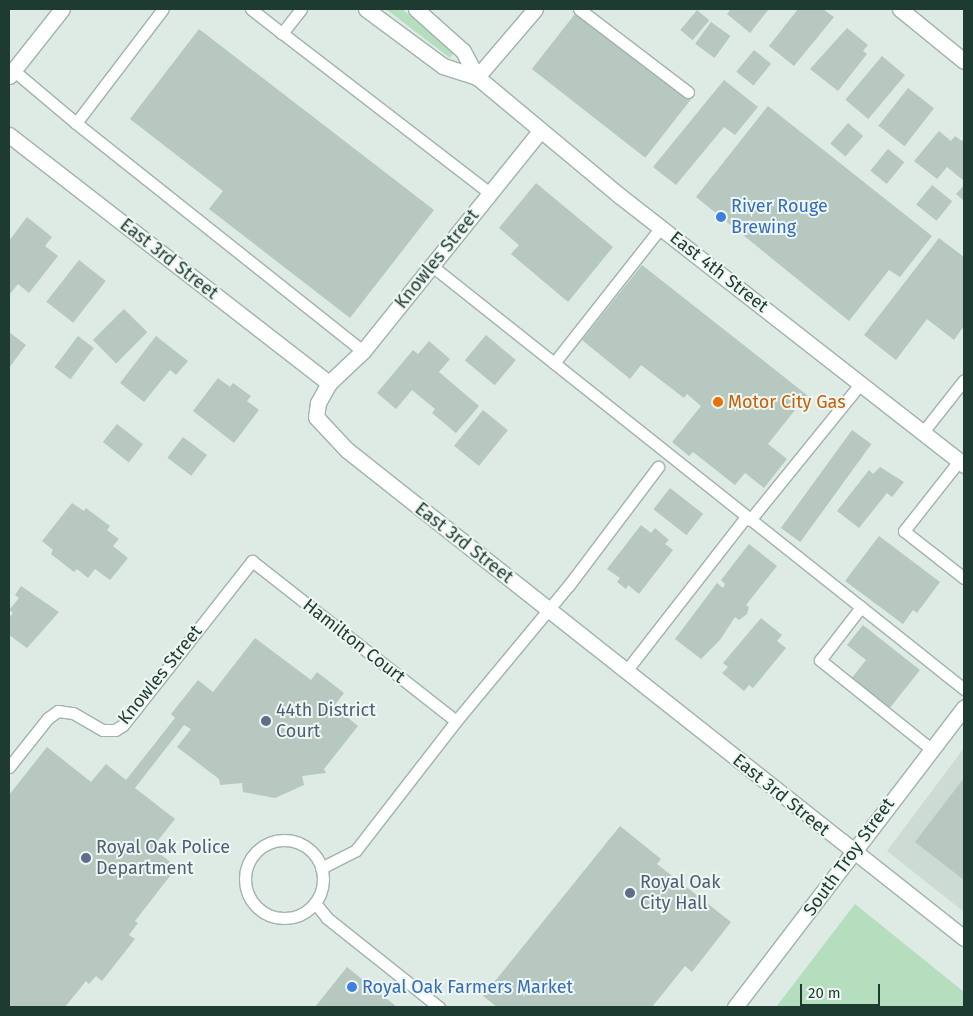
<!DOCTYPE html>
<style>
body{margin:0}
#map{position:relative;width:973px;height:1016px;overflow:hidden;background:#deebe4;font-family:"Fira Sans",sans-serif}
div>[style]{position:absolute}
.built>*{inset:0;background:#ccdbd3}
.green>*{inset:0;background:#b4debe}
.building>*{inset:0;background:#b6c8c0;transform-origin:0 0}
.roads{filter:drop-shadow(1px 0 #a1b3ab) drop-shadow(-1px 0 #a1b3ab) drop-shadow(0 1px #a1b3ab) drop-shadow(0 -1px #a1b3ab)}
.lane>*{height:11px;margin:-5.5px;padding:0 5.5px;transform-origin:5.5px;border-radius:5.5px;background:#fff}
.lane>.ring{margin:-5.5px;padding:0;box-sizing:content-box;background:none;border:11px solid #fff;border-radius:50%}
.street>*{height:15px;margin:-7.5px;padding:0 7.5px;transform-origin:7.5px;border-radius:7.5px;background:#fff}
.secondary>*{height:15px;margin:-7.5px;padding:0 7.5px;transform-origin:7.5px;border-radius:7.5px;background:#fff}
.dots>*{width:14px;height:14px;translate:-50% -50%;box-sizing:border-box;border:2px solid #eef7f2;border-radius:50%}
span{translate:-50% -50%;white-space:nowrap;text-align:center;line-height:1.15;-webkit-text-stroke:4px #eef7f2;paint-order:stroke}
.shop-label{font-size:18px;color:#366cbe}
.left{translate:0 -50%;text-align:left}
.street-label{font-size:18px;color:#1e3b32}
.food-label{font-size:18px;color:#c56008}
.service-label{font-size:18px;color:#4e5e75}
.frame{position:absolute;inset:0;border:10px solid #1e3b32;pointer-events:none}
.scale{position:absolute;left:800px;top:984px;width:80px;height:22px;box-sizing:border-box;border:2px solid #1e3b32;border-top:0;padding-left:6px;font-size:15px;line-height:18px;white-space:nowrap;color:#1e3b32;-webkit-text-stroke:4px #eef7f2;paint-order:stroke}
</style>
<div id="map">
<div class="built">
<i style="clip-path:polygon(964px 748px,964px 912px,887px 851px)"></i>
</div>
<div class="green">
<i style="clip-path:polygon(386px 9px,402px 9px,454px 52px,450px 58px)"></i>
<i style="clip-path:polygon(855px 904px,964px 992px,964px 1007px,776px 1007px)"></i>
</div>
<div class="building">
<i style="clip-path:polygon(731px 9px,769px 9px,750px 33px,727px 14px)"></i>
<i style="clip-path:polygon(798px 9px,823px 9px,834px 17px,794px 66px,769px 46px)"></i>
<i style="left:578px;top:10px;width:144px;height:75px;rotate:38deg"></i>
<i style="left:697px;top:10px;width:16px;height:26px;rotate:40deg"></i>
<i style="left:711px;top:22px;width:24px;height:27px;rotate:36deg"></i>
<i style="clip-path:polygon(847px 28px,868px 45px,863px 51px,867px 54px,838px 91px,810px 69px)"></i>
<i style="clip-path:polygon(199px 29px,434px 210px,350px 318px,209px 209px,223px 191px,130px 119px)"></i>
<i style="left:754px;top:50px;width:22px;height:28px;rotate:39deg"></i>
<i style="left:882px;top:56px;width:30px;height:57px;rotate:40deg"></i>
<i style="clip-path:polygon(724px 80px,758px 107px,735px 135px,724px 127px,676px 185px,653px 167px)"></i>
<i style="left:908px;top:88px;width:33px;height:48px;rotate:38deg"></i>
<i style="clip-path:polygon(768px 106px,932px 236px,900px 277px,889px 270px,849px 321px,696px 197px)"></i>
<i style="left:848px;top:123px;width:20px;height:27px;rotate:41deg"></i>
<i style="clip-path:polygon(939px 131px,951px 141px,955px 136px,962px 141px,964px 138px,964px 181px,947px 167px,937px 179px,914px 161px)"></i>
<i style="left:888px;top:149px;width:21px;height:28px;rotate:39deg"></i>
<i style="clip-path:polygon(536px 183px,613px 247px,568px 302px,511px 254px,519px 245px,499px 228px)"></i>
<i style="left:932px;top:185px;width:26px;height:25px;rotate:39deg"></i>
<i style="clip-path:polygon(964px 185px,964px 201px,956px 194px)"></i>
<i style="clip-path:polygon(27px 217px,52px 237px,45px 246px,58px 256px,29px 293px,18px 284px,10px 294px,9px 241px)"></i>
<i style="clip-path:polygon(939px 238px,964px 257px,964px 326px,954px 340px,927px 319px,896px 360px,864px 335px)"></i>
<i style="left:79px;top:260px;width:34px;height:53px;rotate:38deg"></i>
<i style="clip-path:polygon(642px 265px,807px 395px,768px 444px,787px 459px,764px 488px,745px 473px,735px 485px,693px 452px,689px 456px,672px 442px,701px 406px,687px 394px,684px 398px,641px 365px,630px 379px,582px 340px)"></i>
<i style="left:124px;top:309px;width:33px;height:44px;rotate:45deg"></i>
<i style="clip-path:polygon(9px 332px,26px 345px,9px 368px)"></i>
<i style="left:486px;top:335px;width:39px;height:33px;rotate:40deg"></i>
<i style="left:78px;top:336px;width:20px;height:39px;rotate:37deg"></i>
<i style="clip-path:polygon(156px 336px,188px 361px,176px 375px,170px 370px,144px 402px,120px 383px)"></i>
<i style="clip-path:polygon(429px 341px,450px 359px,439px 372px,479px 406px,456px 433px,432px 413px,435px 409px,412px 390px,396px 409px,377px 393px,413px 350px,418px 354px)"></i>
<i style="clip-path:polygon(218px 378px,230px 387px,233px 383px,251px 396px,247px 401px,259px 410px,234px 443px,193px 411px)"></i>
<i style="left:483px;top:410px;width:32px;height:46px;rotate:39deg"></i>
<i style="left:117px;top:424px;width:33px;height:23px;rotate:38deg"></i>
<i style="left:852px;top:430px;width:24px;height:121px;rotate:36deg"></i>
<i style="left:183px;top:437px;width:30px;height:26px;rotate:37deg"></i>
<i style="clip-path:polygon(880px 467px,904px 482px,892px 497px,887px 493px,859px 528px,837px 511px,869px 470px,873px 474px)"></i>
<i style="left:670px;top:488px;width:42px;height:27px;rotate:38deg"></i>
<i style="clip-path:polygon(72px 503px,84px 511px,86px 508px,110px 526px,107px 530px,119px 539px,113px 546px,128px 558px,110px 580px,95px 569px,88px 578px,77px 569px,74px 572px,51px 554px,53px 550px,42px 541px)"></i>
<i style="clip-path:polygon(641px 525px,651px 533px,655px 528px,669px 540px,665px 544px,673px 550px,639px 594px,628px 585px,626px 589px,617px 582px,620px 578px,607px 569px)"></i>
<i style="clip-path:polygon(879px 536px,940px 582px,917px 613px,913px 610px,903px 624px,845px 581px)"></i>
<i style="clip-path:polygon(749px 544px,777px 566px,746px 605px,749px 607px,747px 614px,739px 620px,735px 617px,720px 640px,701px 659px,675px 639px,717px 583px,723px 588px,725px 584px,721px 580px)"></i>
<i style="clip-path:polygon(21px 586px,59px 612px,27px 648px,9px 635px,9px 618px,13px 613px,9px 610px,19px 598px,15px 595px)"></i>
<i style="clip-path:polygon(761px 618px,782px 635px,777px 641px,786px 648px,753px 688px,749px 685px,744px 691px,722px 673px,728px 667px,723px 663px)"></i>
<i style="clip-path:polygon(863px 625px,920px 670px,889px 709px,851px 679px,866px 660px,847px 645px)"></i>
<i style="clip-path:polygon(255px 638px,311px 680px,317px 672px,344px 693px,334px 706px,358px 726px,324px 769px,326px 773px,302px 776px,304px 785px,275px 798px,243px 792px,242px 783px,220px 785px,219px 779px,177px 747px,191px 729px,184px 725px,135px 788px,175px 819px,152px 848px,177px 867px,135px 921px,138px 923px,129px 935px,135px 939px,102px 981px,96px 976px,89px 984px,86px 981px,65px 1007px,9px 1007px,9px 795px,47px 747px,91px 782px,106px 764px,126px 780px,175px 718px,171px 714px,198px 680px,213px 692px)"></i>
<i style="clip-path:polygon(964px 778px,964px 880px,915px 842px)"></i>
<i style="clip-path:polygon(620px 826px,661px 859px,657px 864px,731px 922px,692px 972px,685px 966px,652px 1007px,497px 1007px,483px 996px)"></i>
<i style="clip-path:polygon(347px 967px,397px 1007px,315px 1007px)"></i>
</div>
<div class="roads">
<div class="lane">
<i style="left:251px;top:9px;width:39px;rotate:38deg"></i>
<i style="left:301px;top:9px;width:31px;rotate:128deg"></i>
<i style="left:282px;top:33px;width:262px;rotate:37.6deg"></i>
<i style="left:579px;top:9px;width:137px;rotate:37.3deg"></i>
<i style="left:13px;top:70px;width:82px;rotate:40.1deg"></i>
<i style="left:76px;top:123px;width:143px;rotate:-52.7deg"></i>
<i style="left:76px;top:123px;width:367px;rotate:38.5deg"></i>
<i style="left:432px;top:266px;width:680px;rotate:38.49deg"></i>
<i style="left:554px;top:363px;width:173px;rotate:-51.8deg"></i>
<i style="left:923px;top:432px;width:66px;rotate:-51.7deg"></i>
<i style="left:959px;top:461px;width:89px;rotate:128.2deg"></i>
<i style="left:904px;top:531px;width:76px;rotate:38.1deg"></i>
<i style="left:750px;top:520px;width:176px;rotate:-51deg"></i>
<i style="left:861px;top:607px;width:67px;rotate:127.7deg"></i>
<i style="left:820px;top:660px;width:142px;rotate:38.7deg"></i>
<i style="left:626px;top:671px;width:195px;rotate:-52.1deg"></i>
<i style="left:9px;top:767px;width:63px;rotate:-51.5deg"></i>
<i style="left:48px;top:718px;width:12px;rotate:-35deg"></i>
<i style="left:58px;top:711px;width:15px;rotate:8deg"></i>
<i style="left:73px;top:713px;width:34px;rotate:30deg"></i>
<i style="left:103px;top:730px;width:12px"></i>
<i style="left:115px;top:730px;width:9px;rotate:-32deg"></i>
<i style="left:123px;top:725px;width:209px;rotate:-51.8deg"></i>
<i style="left:252px;top:561px;width:259px;rotate:38.1deg"></i>
<i class="ring" style="left:245px;top:840px;width:67px;height:67px"></i>
<i style="left:321px;top:868px;width:39px;rotate:-27deg"></i>
<i style="left:356px;top:850px;width:163px;rotate:-52.2deg"></i>
<i style="left:456px;top:721px;width:177px;rotate:-50.3deg"></i>
<i style="left:569px;top:585px;width:148px;rotate:-53deg"></i>
<i style="left:315px;top:903px;width:19px;rotate:51deg"></i>
<i style="left:327px;top:918px;width:143px;rotate:38.5deg"></i>
</div>
<div class="street">
<i style="left:900px;top:9px;width:82px;rotate:39.1deg"></i>
<i style="left:9px;top:76px;width:85px;rotate:-51.7deg"></i>
<i style="left:477px;top:77px;width:89px;rotate:-49.5deg"></i>
<i style="left:540px;top:131px;width:282px;rotate:128.8deg"></i>
<i style="left:363px;top:351px;width:47px;rotate:136.7deg"></i>
<i style="left:329px;top:383px;width:23px;rotate:119deg"></i>
<i style="left:318px;top:403px;width:14px;rotate:98deg"></i>
<i style="left:316px;top:417px;width:45px;rotate:46.8deg"></i>
<i style="left:347px;top:450px;width:787px;rotate:38.34deg"></i>
<i style="left:9px;top:135px;width:405px;rotate:37.8deg"></i>
<i style="left:735px;top:1007px;width:377px;rotate:-52.6deg"></i>
</div>
<div class="secondary">
<i style="left:366px;top:9px;width:96px;rotate:36.5deg"></i>
<i style="left:443px;top:66px;width:36px;rotate:18deg"></i>
<i style="left:477px;top:77px;width:186px;rotate:39.8deg"></i>
<i style="left:620px;top:196px;width:437px;rotate:38deg"></i>
<i style="left:416px;top:9px;width:63px;rotate:41.8deg"></i>
<i style="left:463px;top:51px;width:30px;rotate:62deg"></i>
</div>
</div>
<div class="dots">
<i style="left:721px;top:217px;background:#3f7fe0"></i>
<i style="left:718px;top:402px;background:#e8710a"></i>
<i style="left:266px;top:721px;background:#5c6f8a"></i>
<i style="left:86px;top:858px;background:#5c6f8a"></i>
<i style="left:630px;top:893px;background:#5c6f8a"></i>
<i style="left:352px;top:987px;background:#3f7fe0"></i>
</div>
<div class="shop-label">
<span class="left" style="left:731px;top:217px">River Rouge<br>Brewing</span>
<span class="left" style="left:362px;top:987px">Royal Oak Farmers Market</span>
</div>
<div class="street-label">
<span style="left:169px;top:259px;rotate:38deg">East 3rd Street</span>
<span style="left:437px;top:259px;rotate:-51deg">Knowles Street</span>
<span style="left:719px;top:272px;rotate:38deg">East 4th Street</span>
<span style="left:464px;top:543px;rotate:38deg">East 3rd Street</span>
<span style="left:354px;top:641px;rotate:38deg">Hamilton Court</span>
<span style="left:160px;top:675px;rotate:-51deg">Knowles Street</span>
<span style="left:781px;top:795px;rotate:39deg">East 3rd Street</span>
<span style="left:849px;top:857px;rotate:-54deg">South Troy Street</span>
</div>
<div class="food-label">
<span class="left" style="left:728px;top:402px">Motor City Gas</span>
</div>
<div class="service-label">
<span class="left" style="left:276px;top:721px">44th District<br>Court</span>
<span class="left" style="left:96px;top:858px">Royal Oak Police<br>Department</span>
<span class="left" style="left:640px;top:893px">Royal Oak<br>City Hall</span>
</div>
<div class="frame"></div>
<div class="scale">20 m</div>
</div>
